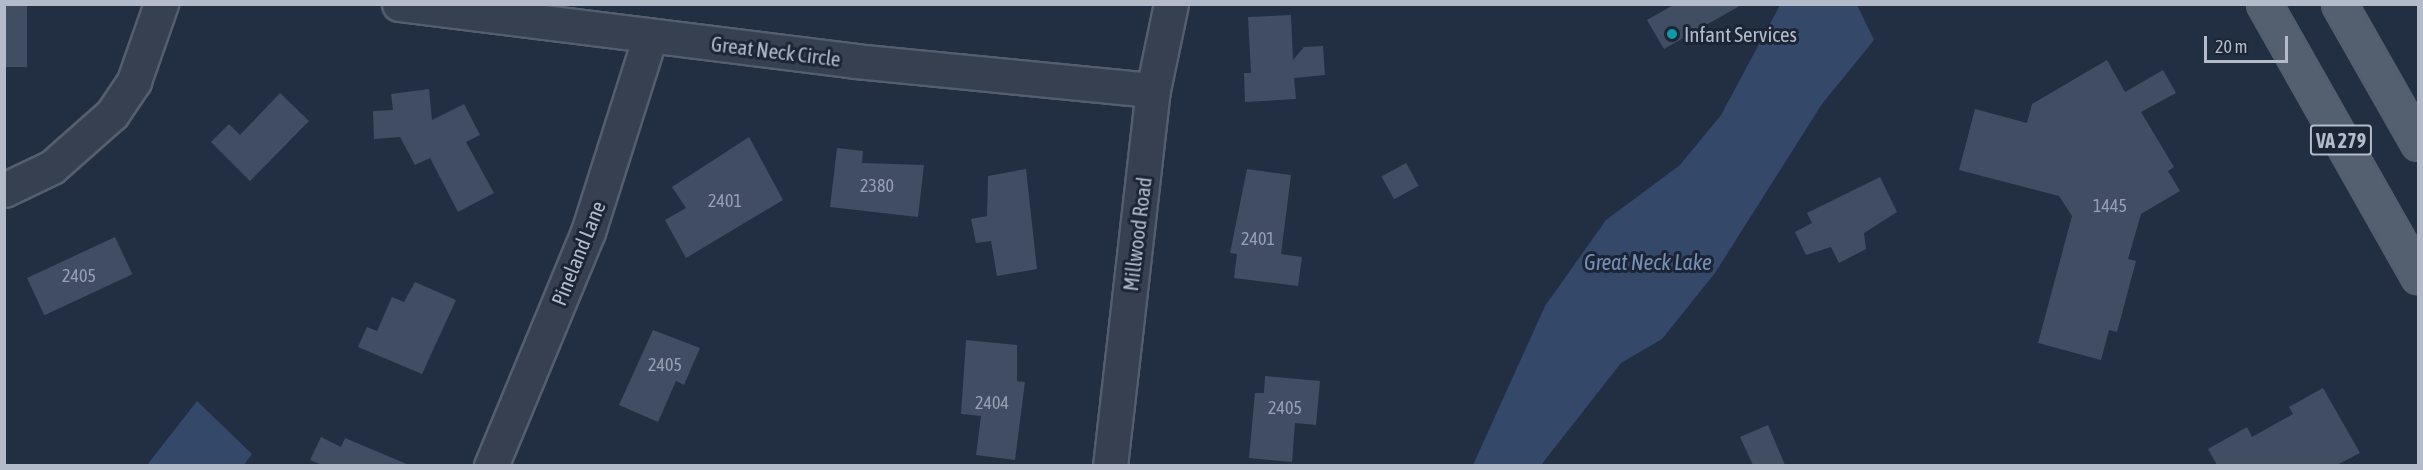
<!DOCTYPE html>
<style>
body{margin:0}
#map{position:relative;width:2423px;height:470px;overflow:hidden;background:#222e41;font-family:"Asap Condensed",sans-serif}
div>[style]{position:absolute}
.water>*{inset:0;background:#344869}
.building>*{inset:0;background:#414d63;transform-origin:0 0}
.roads{filter:drop-shadow(2px 0 #545e6e) drop-shadow(-2px 0 #545e6e) drop-shadow(0 2px #545e6e) drop-shadow(0 -2px #545e6e)}
.minor>*{height:33px;margin:-16.5px;padding:0 16.5px;transform-origin:16.5px;border-radius:16.5px;background:#364050}
.major>*{height:33px;margin:-16.5px;padding:0 16.5px;transform-origin:16.5px;border-radius:16.5px;background:#545f70}
.dots>*{width:16px;height:16px;translate:-50% -50%;box-sizing:border-box;border:3px solid #1b2535;border-radius:50%}
span{translate:-50% -50%;white-space:nowrap;text-align:center;line-height:1.15;-webkit-text-stroke:6px #1b2535;paint-order:stroke}
.number-label{font-size:18px;color:#96a0b1}
.number-label span{-webkit-text-stroke-width:0}
.shield-label span{padding:2px 4px;background:#1b2535;border:2px solid;border-radius:4px;-webkit-text-stroke-width:0}
.shield-label{font-size:20px;color:#b3bbcb;font-weight:700}
.poi-label{font-size:21px;color:#b3bbcb}
.left{translate:0 -50%;text-align:left}
.street-label{font-size:21px;color:#b3bbcb}
.water-label{font-size:22px;color:#778fb5;font-style:italic}
.frame{position:absolute;inset:0;border:6px solid #b3bbcb;pointer-events:none}
.scale{position:absolute;left:2204px;top:36px;width:84px;height:27px;box-sizing:border-box;border:3px solid #b3bbcb;border-top:0;padding-left:8px;font-size:18px;line-height:21px;white-space:nowrap;color:#b3bbcb;-webkit-text-stroke:4px #1b2535;paint-order:stroke}
</style>
<div id="map">
<div class="water">
<i style="clip-path:polygon(1780px 5px,1857px 5px,1874px 40px,1822px 104px,1715px 273px,1662px 339px,1621px 363px,1541px 465px,1473px 465px,1545px 306px,1606px 220px,1680px 165px,1721px 115px)"></i>
<i style="clip-path:polygon(197px 401px,252px 454px,244px 465px,147px 465px)"></i>
</div>
<div class="building">
<i style="left:4px;top:4px;width:23px;height:63px"></i>
<i style="clip-path:polygon(1675px 4px,1743px 4px,1664px 49px,1647px 20px)"></i>
<i style="clip-path:polygon(1291px 15px,1293px 60px,1304px 47px,1323px 46px,1325px 75px,1294px 78px,1296px 99px,1245px 102px,1244px 73px,1251px 73px,1248px 17px)"></i>
<i style="clip-path:polygon(2107px 60px,2125px 92px,2163px 70px,2176px 93px,2141px 112px,2174px 167px,2168px 171px,2180px 191px,2141px 214px,2128px 259px,2136px 261px,2117px 332px,2109px 330px,2101px 360px,2038px 343px,2072px 216px,2059px 196px,1959px 170px,1975px 109px,2027px 123px,2032px 104px)"></i>
<i style="clip-path:polygon(429px 89px,432px 120px,464px 104px,480px 135px,466px 142px,494px 193px,458px 212px,430px 158px,415px 165px,400px 137px,374px 139px,373px 111px,393px 110px,391px 94px)"></i>
<i style="clip-path:polygon(280px 93px,309px 121px,250px 181px,211px 142px,229px 124px,240px 135px)"></i>
<i style="clip-path:polygon(749px 137px,783px 200px,686px 258px,665px 220px,686px 208px,672px 187px)"></i>
<i style="clip-path:polygon(837px 148px,863px 151px,862px 163px,924px 165px,918px 217px,830px 207px)"></i>
<i style="left:1406px;top:163px;width:26px;height:28px;rotate:61deg"></i>
<i style="clip-path:polygon(1026px 169px,1037px 269px,997px 276px,991px 241px,976px 243px,971px 219px,987px 216px,988px 176px)"></i>
<i style="clip-path:polygon(1247px 169px,1291px 175px,1281px 254px,1302px 257px,1298px 286px,1234px 278px,1237px 254px,1230px 253px)"></i>
<i style="clip-path:polygon(1880px 177px,1897px 212px,1864px 233px,1866px 249px,1839px 263px,1831px 247px,1806px 255px,1795px 232px,1812px 223px,1807px 213px)"></i>
<i style="left:115px;top:237px;width:41px;height:97px;rotate:65deg"></i>
<i style="clip-path:polygon(415px 282px,456px 300px,422px 374px,358px 347px,367px 327px,377px 331px,392px 297px,404px 302px)"></i>
<i style="clip-path:polygon(653px 330px,700px 348px,684px 385px,676px 381px,658px 422px,619px 405px)"></i>
<i style="clip-path:polygon(966px 340px,1017px 345px,1017px 381px,1025px 382px,1015px 460px,976px 455px,981px 416px,961px 414px)"></i>
<i style="clip-path:polygon(1265px 376px,1320px 381px,1316px 425px,1295px 423px,1292px 462px,1249px 458px,1255px 393px,1264px 393px)"></i>
<i style="clip-path:polygon(2323px 388px,2360px 453px,2337px 465px,2217px 465px,2208px 449px,2247px 427px,2252px 437px,2293px 414px,2289px 407px)"></i>
<i style="clip-path:polygon(1768px 425px,1785px 465px,1753px 465px,1740px 437px)"></i>
<i style="clip-path:polygon(321px 437px,341px 447px,345px 438px,409px 465px,322px 465px,310px 460px)"></i>
</div>
<div class="roads">
<div class="minor">
<i style="left:399px;top:4px;width:460px;rotate:7.1deg"></i>
<i style="left:855px;top:61px;width:299px;rotate:5.6deg"></i>
<i style="left:4px;top:190px;width:53px;rotate:-25.6deg"></i>
<i style="left:52px;top:167px;width:80px;rotate:-41.5deg"></i>
<i style="left:112px;top:114px;width:40px;rotate:-56deg"></i>
<i style="left:134px;top:81px;width:82px;rotate:-70.7deg"></i>
<i style="left:491px;top:466px;width:253px;rotate:-67.5deg"></i>
<i style="left:588px;top:232px;width:206px;rotate:-72.4deg"></i>
<i style="left:1110px;top:466px;width:378px;rotate:-83.5deg"></i>
<i style="left:1153px;top:90px;width:88px;rotate:-78.2deg"></i>
</div>
<div class="major">
<i style="left:2264px;top:4px;width:313px;rotate:60.5deg"></i>
<i style="left:2339px;top:4px;width:160px;rotate:60.4deg"></i>
</div>
</div>
<div class="dots">
<i style="left:1672px;top:34px;background:#0f9aa8"></i>
</div>
<div class="number-label">
<span style="left:877px;top:186px">2380</span>
<span style="left:725px;top:201px">2401</span>
<span style="left:2110px;top:206px">1445</span>
<span style="left:1258px;top:239px">2401</span>
<span style="left:79px;top:276px">2405</span>
<span style="left:665px;top:365px">2405</span>
<span style="left:992px;top:403px">2404</span>
<span style="left:1285px;top:408px">2405</span>
</div>
<div class="shield-label">
<span style="left:2341px;top:140px">VA 279</span>
</div>
<div class="poi-label">
<span class="left" style="left:1684px;top:34px">Infant Services</span>
</div>
<div class="street-label">
<span style="left:776px;top:51px;rotate:7deg">Great Neck Circle</span>
<span style="left:1137px;top:234px;rotate:-83deg">Millwood Road</span>
<span style="left:578px;top:253px;rotate:-68deg">Pineland Lane</span>
</div>
<div class="water-label">
<span style="left:1648px;top:263px">Great Neck Lake</span>
</div>
<div class="frame"></div>
<div class="scale">20 m</div>
</div>
